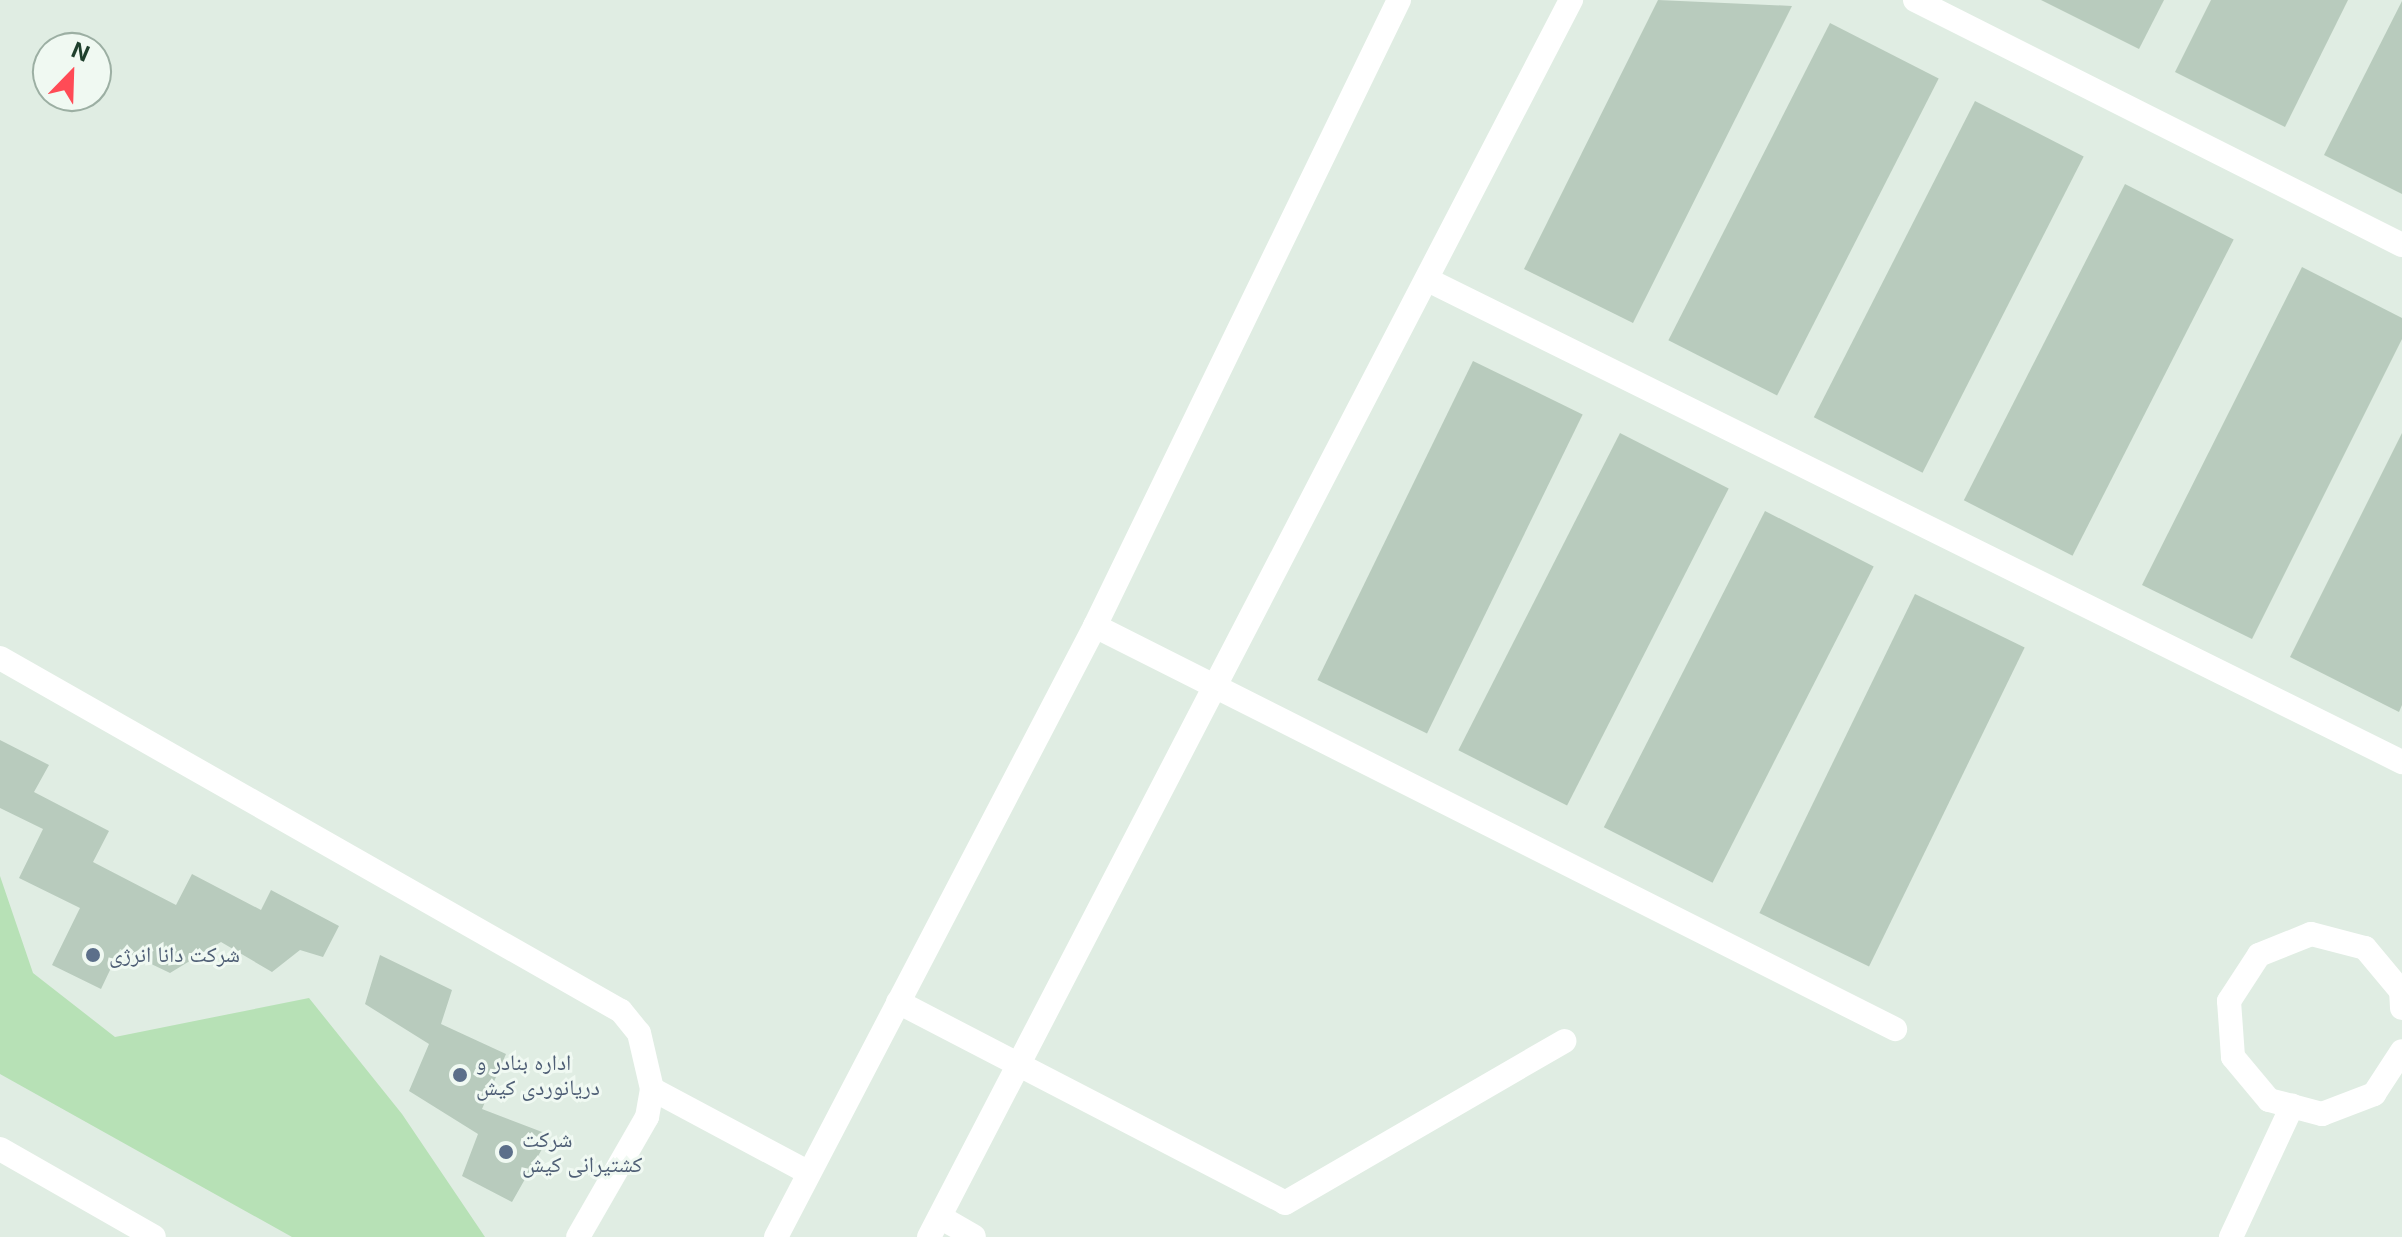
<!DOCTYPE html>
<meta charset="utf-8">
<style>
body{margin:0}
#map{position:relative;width:2402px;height:1237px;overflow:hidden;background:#e0ede3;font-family:Inter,"Noto Naskh Arabic",sans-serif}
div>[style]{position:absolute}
.green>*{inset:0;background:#b7e1b6}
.building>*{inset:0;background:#b8cbbd;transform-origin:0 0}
.minor>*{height:24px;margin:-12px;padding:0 12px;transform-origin:12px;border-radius:12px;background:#fff}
.dots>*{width:22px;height:22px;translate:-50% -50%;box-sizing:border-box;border:4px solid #f0f9f2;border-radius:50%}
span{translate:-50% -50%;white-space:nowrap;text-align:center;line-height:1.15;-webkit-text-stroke:6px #f0f9f2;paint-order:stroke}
.service-label{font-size:22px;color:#4e5e75}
.left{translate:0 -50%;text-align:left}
.north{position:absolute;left:32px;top:32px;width:80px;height:80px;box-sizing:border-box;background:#f0f9f2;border:2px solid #9cafa3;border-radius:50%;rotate:23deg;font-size:22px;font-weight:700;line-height:32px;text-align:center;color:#1e3f2c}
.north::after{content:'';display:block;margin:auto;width:28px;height:36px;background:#ff4b56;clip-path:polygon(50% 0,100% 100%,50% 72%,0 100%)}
</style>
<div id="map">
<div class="green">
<i style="clip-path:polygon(0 876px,33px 973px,115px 1037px,309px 998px,402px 1114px,485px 1237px,292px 1237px,0 1074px)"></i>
</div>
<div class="building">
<i style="clip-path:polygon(1658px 0,1792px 6px,1633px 323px,1524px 269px)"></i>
<i style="clip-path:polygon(2041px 0,2164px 0,2139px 49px)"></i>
<i style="clip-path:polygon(2211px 0,2348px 0,2285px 127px,2175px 72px)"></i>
<i style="clip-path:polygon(2402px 1px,2402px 194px,2324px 155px)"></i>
<i style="left:1830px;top:23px;width:122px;height:356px;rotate:27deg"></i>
<i style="left:1975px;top:101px;width:122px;height:355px;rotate:27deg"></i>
<i style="left:2125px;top:184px;width:122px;height:355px;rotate:27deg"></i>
<i style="clip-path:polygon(2302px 267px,2402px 318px,2402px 339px,2252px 639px,2142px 585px)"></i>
<i style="left:1473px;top:361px;width:122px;height:355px;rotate:26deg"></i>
<i style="left:1620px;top:433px;width:122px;height:356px;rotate:27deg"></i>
<i style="clip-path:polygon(2402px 433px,2402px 705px,2399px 712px,2290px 657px)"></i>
<i style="left:1765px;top:511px;width:122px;height:355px;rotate:27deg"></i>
<i style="left:1915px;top:594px;width:122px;height:355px;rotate:26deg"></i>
<i style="clip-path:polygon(0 740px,49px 765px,34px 792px,109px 831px,93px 862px,176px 905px,192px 874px,261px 910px,271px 890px,339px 926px,323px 957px,300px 950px,272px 972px,221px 942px,170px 973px,120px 949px,101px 989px,52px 965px,80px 908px,19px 878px,43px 829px,0 808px)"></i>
<i style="clip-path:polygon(380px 955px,452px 990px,441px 1024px,506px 1054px,482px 1109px,550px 1135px,512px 1202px,462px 1176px,478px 1134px,409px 1091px,429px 1044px,365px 1004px)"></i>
</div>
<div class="minor">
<i style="left:1915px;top:0;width:545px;rotate:26.71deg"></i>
<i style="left:1428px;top:280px;width:1087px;rotate:26.33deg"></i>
<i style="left:1095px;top:626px;width:896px;rotate:26.74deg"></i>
<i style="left:0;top:658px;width:714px;rotate:29.62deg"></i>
<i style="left:621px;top:1011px;width:28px;rotate:51deg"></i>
<i style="left:639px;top:1033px;width:57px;rotate:76.9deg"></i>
<i style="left:652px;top:1089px;width:28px;rotate:100deg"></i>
<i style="left:647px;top:1117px;width:138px;rotate:119.9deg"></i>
<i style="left:898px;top:1002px;width:436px;rotate:27.4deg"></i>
<i style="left:1285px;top:1203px;width:323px;rotate:-30.1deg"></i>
<i style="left:2402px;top:1008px;width:17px;rotate:-93deg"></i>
<i style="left:2401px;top:991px;width:56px;rotate:-129.9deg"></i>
<i style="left:2365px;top:948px;width:56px;rotate:-165.5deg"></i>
<i style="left:2311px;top:934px;width:56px;rotate:158deg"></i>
<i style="left:2259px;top:955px;width:55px;rotate:123.1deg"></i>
<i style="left:2229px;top:1001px;width:56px;rotate:85.9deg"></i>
<i style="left:2233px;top:1057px;width:56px;rotate:50.1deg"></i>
<i style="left:2269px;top:1100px;width:55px;rotate:14.8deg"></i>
<i style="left:2322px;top:1114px;width:56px;rotate:-21deg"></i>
<i style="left:2374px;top:1094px;width:51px;rotate:-56.9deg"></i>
<i style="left:652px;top:1089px;width:178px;rotate:28.1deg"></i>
<i style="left:0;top:1149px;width:177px;rotate:29.7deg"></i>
<i style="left:940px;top:1217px;width:39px;rotate:30deg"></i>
<i style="left:776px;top:1237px;width:689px;rotate:-62.43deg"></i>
<i style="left:1095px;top:626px;width:696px;rotate:-64.1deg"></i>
<i style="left:929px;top:1237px;width:1394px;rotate:-62.57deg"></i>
<i style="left:2231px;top:1237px;width:145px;rotate:-65deg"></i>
</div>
<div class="dots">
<i style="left:93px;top:955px;background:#5c6f8a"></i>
<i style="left:460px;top:1075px;background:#5c6f8a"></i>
<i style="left:506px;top:1152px;background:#5c6f8a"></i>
</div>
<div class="service-label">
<span class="left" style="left:109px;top:955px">شرکت دانا انرژی</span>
<span class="left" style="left:476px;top:1075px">اداره بنادر و<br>دریانوردی کیش</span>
<span class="left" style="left:522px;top:1152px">شرکت<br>کشتیرانی کیش</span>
</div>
<div class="north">N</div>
</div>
